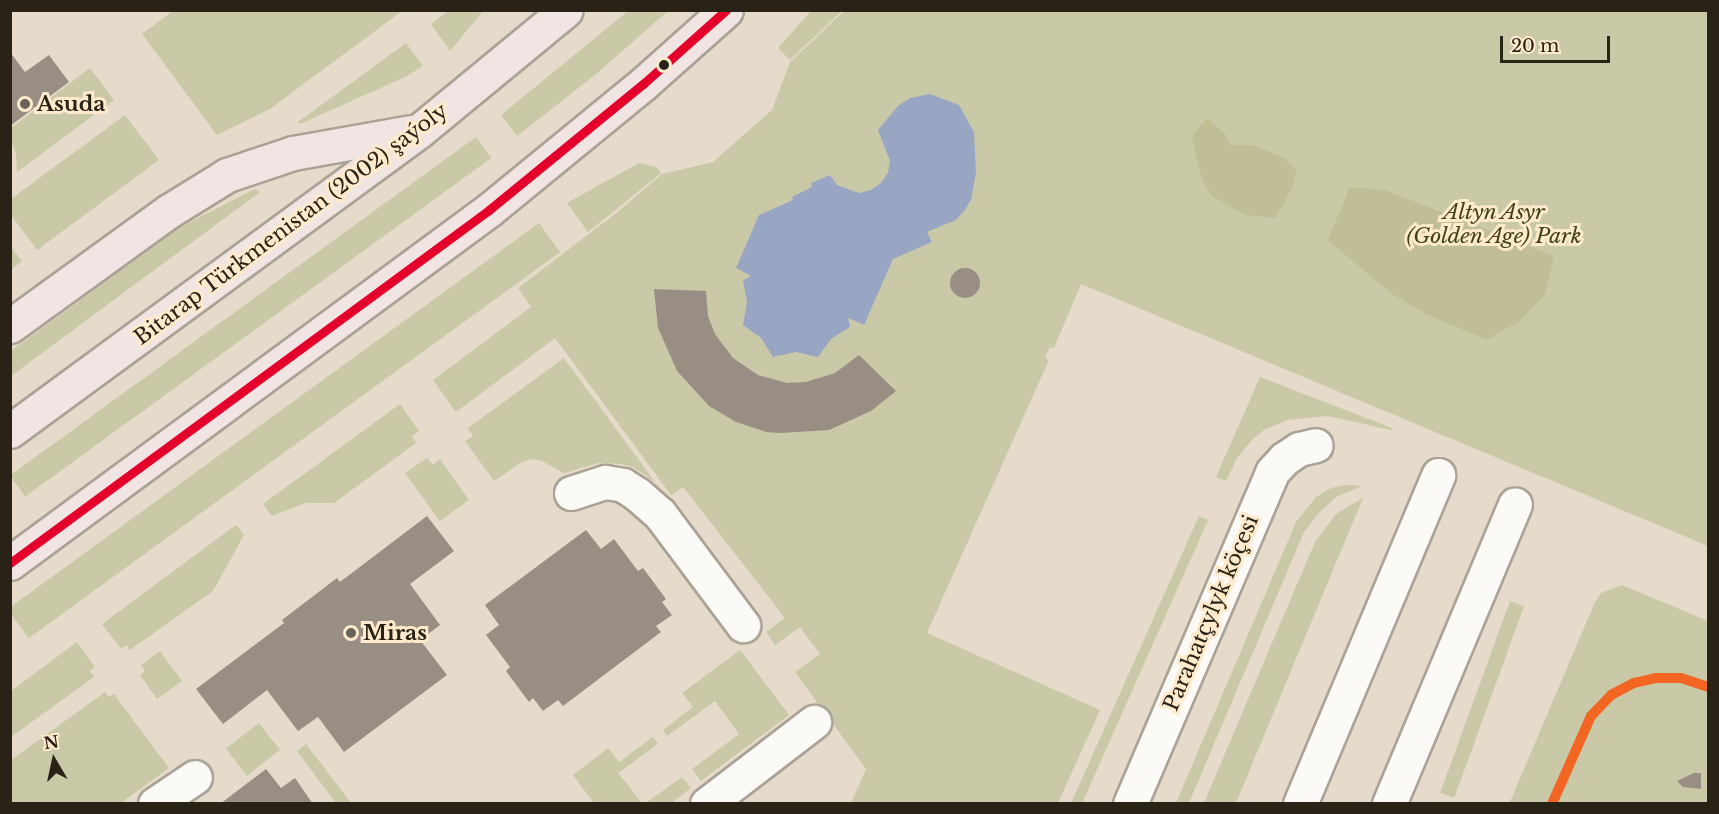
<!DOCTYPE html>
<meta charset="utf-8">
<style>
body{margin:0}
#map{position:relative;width:1719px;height:814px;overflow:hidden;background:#e6dbca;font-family:"Libre Baskerville",serif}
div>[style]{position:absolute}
.green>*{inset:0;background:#cac9a7;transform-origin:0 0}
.forest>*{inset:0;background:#bfbe96}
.water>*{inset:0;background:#98a6c4}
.building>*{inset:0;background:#988e84}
.round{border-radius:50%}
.roads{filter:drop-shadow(2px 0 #aaa295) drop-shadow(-2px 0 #aaa295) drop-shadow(0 2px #aaa295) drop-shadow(0 -2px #aaa295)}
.minor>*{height:33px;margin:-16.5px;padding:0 16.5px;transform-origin:16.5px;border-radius:16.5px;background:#fbfaf7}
.major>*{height:33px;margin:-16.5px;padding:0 16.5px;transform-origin:16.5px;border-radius:16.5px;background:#f1e5e4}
.bus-1>*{height:9px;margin:-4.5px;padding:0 4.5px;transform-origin:4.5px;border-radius:4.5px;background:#e4002b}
.rail-1>*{height:10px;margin:-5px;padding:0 5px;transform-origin:5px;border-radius:5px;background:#f26522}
.dots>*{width:16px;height:16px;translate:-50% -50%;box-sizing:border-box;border:3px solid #ffeacc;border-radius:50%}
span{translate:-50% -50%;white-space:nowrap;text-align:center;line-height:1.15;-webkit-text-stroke:6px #ffeacc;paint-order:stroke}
.poi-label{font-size:21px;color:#292217;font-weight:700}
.left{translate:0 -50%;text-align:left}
.park-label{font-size:21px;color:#3f4316;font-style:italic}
.street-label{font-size:21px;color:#292217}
.frame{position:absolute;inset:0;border:12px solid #292217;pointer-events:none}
.north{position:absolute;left:24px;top:730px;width:60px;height:60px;-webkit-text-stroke:4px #ffeacc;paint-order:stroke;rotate:351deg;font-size:16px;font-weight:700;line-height:24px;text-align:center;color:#292217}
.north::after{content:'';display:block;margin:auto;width:21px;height:27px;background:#292217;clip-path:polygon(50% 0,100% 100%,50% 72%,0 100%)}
.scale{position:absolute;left:1500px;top:36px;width:110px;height:27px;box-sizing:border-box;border:3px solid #292217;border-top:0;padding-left:8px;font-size:18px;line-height:21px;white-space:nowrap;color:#292217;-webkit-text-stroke:4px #ffeacc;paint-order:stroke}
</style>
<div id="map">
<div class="green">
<i style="clip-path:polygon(174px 10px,402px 10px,402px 11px,270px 109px,217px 135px,142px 34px)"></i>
<i style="clip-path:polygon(450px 10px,483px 11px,450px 51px,431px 24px)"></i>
<i style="clip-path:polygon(628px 11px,668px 11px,595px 75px,517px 136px,501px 115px)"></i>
<i style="clip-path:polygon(811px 11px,842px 11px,790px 60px,778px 48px)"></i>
<i style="clip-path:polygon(844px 11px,1708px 11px,1708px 546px,1081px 284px,1054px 348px,1050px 347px,1045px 358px,1049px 360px,927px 633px,1100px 710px,1058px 803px,851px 803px,866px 769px,795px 672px,820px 654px,800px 627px,775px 645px,766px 632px,785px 618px,683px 487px,671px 495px,555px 338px,456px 412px,433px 380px,531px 307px,518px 288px,619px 211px,662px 174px,713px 162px,772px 110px,790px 62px)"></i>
<i style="clip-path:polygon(406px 43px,423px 66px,407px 76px,300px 124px,298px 122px)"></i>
<i style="clip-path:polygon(90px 68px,114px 100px,17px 172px,16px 155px,11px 140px,11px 128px)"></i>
<i style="clip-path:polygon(125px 115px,159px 160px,37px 250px,11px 215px,11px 199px)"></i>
<i style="left:476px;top:137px;width:26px;height:576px;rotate:54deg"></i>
<i style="clip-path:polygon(639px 163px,656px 167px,661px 173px,588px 232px,567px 203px)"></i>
<i style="clip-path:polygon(255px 189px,260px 192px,11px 376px,11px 351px,180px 227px)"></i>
<i style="left:539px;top:223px;width:36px;height:657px;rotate:54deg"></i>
<i style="clip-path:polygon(10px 246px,22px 261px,11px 270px,10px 270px)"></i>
<i style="clip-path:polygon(564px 358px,655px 482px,633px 467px,621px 464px,598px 463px,564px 473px,542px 461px,532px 459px,520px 463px,494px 481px,465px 441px,473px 436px,468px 428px)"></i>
<i style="clip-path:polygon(1260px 377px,1392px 428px,1391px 430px,1328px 416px,1287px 420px,1264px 430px,1253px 439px,1237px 458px,1226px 481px,1216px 477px)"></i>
<i style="clip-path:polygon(400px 404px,419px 431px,412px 436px,416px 443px,334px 503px,306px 503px,272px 516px,263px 504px)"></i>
<i style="clip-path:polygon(427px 458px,433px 465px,440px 459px,469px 500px,440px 521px,405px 473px)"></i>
<i style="clip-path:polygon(1346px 485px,1362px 486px,1336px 497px,1317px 515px,1304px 532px,1189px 803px,1176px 803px,1296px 522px,1316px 497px,1331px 488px)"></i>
<i style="clip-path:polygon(1363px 498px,1236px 803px,1204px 803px,1315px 542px,1336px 514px)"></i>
<i style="left:1199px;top:516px;width:10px;height:314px;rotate:24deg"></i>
<i style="clip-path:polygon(236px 525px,244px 535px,213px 591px,130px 650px,126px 645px,121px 649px,102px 624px)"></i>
<i style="clip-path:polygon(1622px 585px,1708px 621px,1708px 803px,1509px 804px,1595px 602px,1601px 593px)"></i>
<i style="left:1510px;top:601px;width:15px;height:204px;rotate:20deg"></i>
<i style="clip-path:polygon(77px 642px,95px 667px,90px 671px,94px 677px,11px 737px,11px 691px)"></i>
<i style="clip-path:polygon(740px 650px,789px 715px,701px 781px,692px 769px,739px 734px,715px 701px,667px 736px,663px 730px,693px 707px,682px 693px)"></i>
<i style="clip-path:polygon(160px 651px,182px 681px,157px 699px,140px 675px,145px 671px,141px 665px)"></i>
<i style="clip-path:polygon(105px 692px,109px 697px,114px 694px,169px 768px,121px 803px,11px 803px,11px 760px)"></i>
<i style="left:259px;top:723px;width:34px;height:42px;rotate:52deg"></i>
<i style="clip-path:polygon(653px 737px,658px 744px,618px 773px,642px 803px,594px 803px,573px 775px,608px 748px,619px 762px)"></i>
<i style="clip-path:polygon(306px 744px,351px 803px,336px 803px,297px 751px)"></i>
<i style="clip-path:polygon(682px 777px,691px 788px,671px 803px,646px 803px)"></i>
</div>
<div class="forest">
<i style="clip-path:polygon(1207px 118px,1226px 135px,1231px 145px,1254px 145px,1284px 158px,1297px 171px,1291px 190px,1275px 218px,1245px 215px,1212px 196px,1201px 177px,1192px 136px)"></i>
<i style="clip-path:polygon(1350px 187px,1385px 190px,1554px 256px,1545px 294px,1521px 320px,1487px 340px,1428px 315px,1392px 294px,1328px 240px)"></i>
</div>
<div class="water">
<i style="clip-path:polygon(930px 94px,959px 105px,974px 132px,976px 172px,971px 200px,965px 210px,956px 220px,927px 232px,932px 242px,893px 259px,864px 325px,848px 318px,850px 327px,831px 339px,818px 357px,796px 352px,773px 357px,761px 338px,743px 325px,747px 302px,743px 280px,751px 276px,736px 268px,759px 215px,793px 200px,792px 197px,812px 187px,811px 183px,830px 175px,837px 185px,859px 193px,871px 190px,881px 183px,888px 173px,890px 161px,878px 130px,898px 106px,910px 98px)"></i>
</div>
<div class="building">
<i style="clip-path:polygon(10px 52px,25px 72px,49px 55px,69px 82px,10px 126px)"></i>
<i class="round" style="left:950px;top:268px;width:30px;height:30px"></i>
<i style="clip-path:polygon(654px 289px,706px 291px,708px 316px,715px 334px,733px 358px,758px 375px,787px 383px,806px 382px,835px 373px,859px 355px,896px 391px,871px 411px,829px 430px,781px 433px,766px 432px,736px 422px,709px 406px,677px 371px,658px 328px)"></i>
<i style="clip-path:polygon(427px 516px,454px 551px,410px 584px,440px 625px,420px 640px,447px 675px,344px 752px,318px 717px,298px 731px,267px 690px,223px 724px,196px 689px,284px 623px,282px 620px,337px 578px,340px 582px)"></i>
<i style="clip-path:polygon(586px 530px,601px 549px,614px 539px,638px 571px,643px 568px,666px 599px,662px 602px,672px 615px,656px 626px,661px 632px,563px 706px,558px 700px,543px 711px,533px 698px,529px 702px,506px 671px,510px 667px,486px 635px,499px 625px,485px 605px)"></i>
<i style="clip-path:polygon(266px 769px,281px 788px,295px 778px,313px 804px,220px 804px)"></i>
<i style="clip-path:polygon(1694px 773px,1701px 773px,1701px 789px,1683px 787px,1677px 781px)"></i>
</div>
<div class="roads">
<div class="minor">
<i style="left:571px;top:493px;width:36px;rotate:-18deg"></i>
<i style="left:605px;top:482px;width:18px;rotate:9deg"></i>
<i style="left:623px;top:485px;width:17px;rotate:33deg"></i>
<i style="left:637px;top:494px;width:30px;rotate:41deg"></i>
<i style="left:660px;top:514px;width:139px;rotate:53.2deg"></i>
<i style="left:155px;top:804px;width:48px;rotate:-34deg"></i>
<i style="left:707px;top:804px;width:135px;rotate:-37.5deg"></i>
<i style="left:1130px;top:804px;width:361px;rotate:-66.8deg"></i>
<i style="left:1272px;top:472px;width:18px;rotate:-47deg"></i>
<i style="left:1284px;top:459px;width:18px;rotate:-34deg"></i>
<i style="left:1299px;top:449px;width:17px;rotate:-13deg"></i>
<i style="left:1300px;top:804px;width:357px;rotate:-67.2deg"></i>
<i style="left:1389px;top:804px;width:325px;rotate:-67.2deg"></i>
</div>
<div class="major">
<i style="left:10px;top:326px;width:196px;rotate:-35.9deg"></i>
<i style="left:169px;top:211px;width:68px;rotate:-31.8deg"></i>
<i style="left:227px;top:175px;width:70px;rotate:-18.4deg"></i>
<i style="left:293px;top:153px;width:120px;rotate:-10.1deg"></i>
<i style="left:10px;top:431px;width:507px;rotate:-36.26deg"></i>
<i style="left:419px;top:131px;width:190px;rotate:-39.5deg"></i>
<i style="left:10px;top:563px;width:595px;rotate:-36.39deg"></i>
<i style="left:489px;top:210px;width:199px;rotate:-39.3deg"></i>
<i style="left:643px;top:84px;width:111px;rotate:-41.7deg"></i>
</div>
</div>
<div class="bus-1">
<i style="left:10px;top:563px;width:595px;rotate:-36.39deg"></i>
<i style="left:489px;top:210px;width:199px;rotate:-39.3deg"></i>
<i style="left:643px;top:84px;width:111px;rotate:-41.7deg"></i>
</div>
<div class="rail-1">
<i style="left:1552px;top:804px;width:96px;rotate:-66.1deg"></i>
<i style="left:1591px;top:716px;width:29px;rotate:-46deg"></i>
<i style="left:1611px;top:695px;width:26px;rotate:-28deg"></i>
<i style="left:1634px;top:683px;width:23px;rotate:-13deg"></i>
<i style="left:1656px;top:678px;width:25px"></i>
<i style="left:1681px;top:678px;width:28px;rotate:18deg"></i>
</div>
<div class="dots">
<i style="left:664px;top:65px;background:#292217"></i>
<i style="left:25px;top:104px;background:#6b6356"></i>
<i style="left:351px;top:633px;background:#6b6356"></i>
</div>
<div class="poi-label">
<span class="left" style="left:37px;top:104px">Asuda</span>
<span class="left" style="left:363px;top:633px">Miras</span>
</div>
<div class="park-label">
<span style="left:1494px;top:224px">Altyn Asyr<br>(Golden Age) Park</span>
</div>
<div class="street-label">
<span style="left:291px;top:224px;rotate:-37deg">Bitarap Türkmenistan (2002) şaýoly</span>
<span style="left:1211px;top:613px;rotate:-67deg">Parahatçylyk köçesi</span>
</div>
<div class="frame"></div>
<div class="north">N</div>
<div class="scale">20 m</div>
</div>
